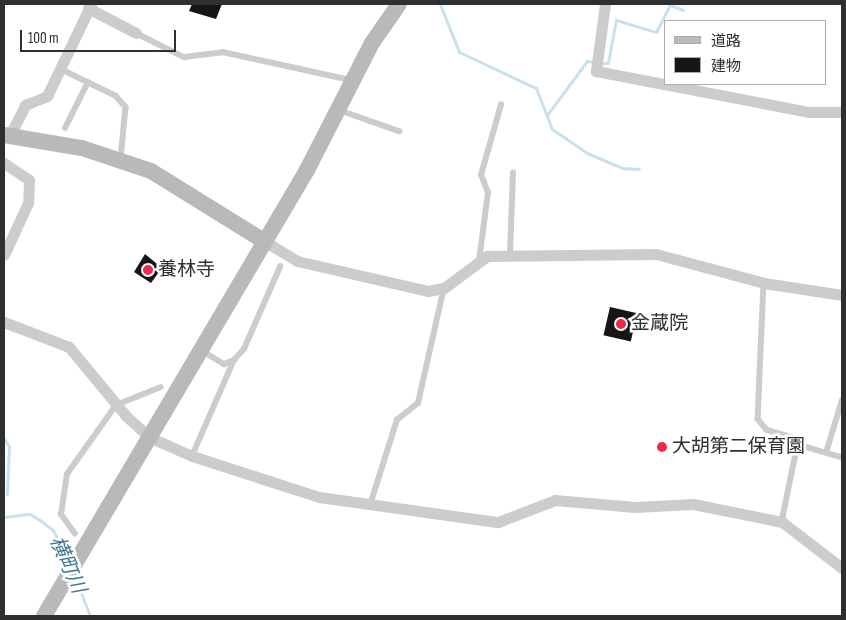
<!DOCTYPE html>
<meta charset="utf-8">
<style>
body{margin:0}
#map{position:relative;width:846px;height:620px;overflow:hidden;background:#fff;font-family:"Sofia Sans Condensed","Noto Sans JP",sans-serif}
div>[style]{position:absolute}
.stream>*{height:3px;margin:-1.5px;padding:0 1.5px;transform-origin:1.5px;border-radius:1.5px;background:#c8e2ed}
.building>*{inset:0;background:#161616;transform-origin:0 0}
.lane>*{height:5.5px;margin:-2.75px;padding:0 2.75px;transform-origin:2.75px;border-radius:2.75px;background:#ccc}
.street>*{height:11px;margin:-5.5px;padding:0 5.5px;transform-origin:5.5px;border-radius:5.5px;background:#ccc}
.secondary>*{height:16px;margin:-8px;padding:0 8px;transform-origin:8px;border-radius:8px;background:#b9b9b9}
.dots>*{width:14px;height:14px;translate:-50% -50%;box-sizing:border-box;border:2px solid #fff;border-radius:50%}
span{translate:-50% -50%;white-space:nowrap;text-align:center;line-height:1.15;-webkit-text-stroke:5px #fff;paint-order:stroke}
.poi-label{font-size:19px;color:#2f2f2f}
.left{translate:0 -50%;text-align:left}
.water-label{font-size:20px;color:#3a7894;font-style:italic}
.frame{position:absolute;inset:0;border:5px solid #2f2f2f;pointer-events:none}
.legend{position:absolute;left:664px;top:20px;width:162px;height:65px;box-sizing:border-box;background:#fff;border:1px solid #acacac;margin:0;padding:6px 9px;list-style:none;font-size:15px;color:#2f2f2f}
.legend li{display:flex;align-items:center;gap:10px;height:25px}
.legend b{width:25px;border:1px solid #acacac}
.scale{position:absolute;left:20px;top:30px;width:156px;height:22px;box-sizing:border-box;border:2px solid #2f2f2f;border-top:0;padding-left:6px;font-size:15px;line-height:18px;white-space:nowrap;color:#2f2f2f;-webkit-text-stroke:4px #fff;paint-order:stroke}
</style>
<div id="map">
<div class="stream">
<i style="left:440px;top:4px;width:52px;rotate:68.4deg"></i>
<i style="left:459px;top:52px;width:85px;rotate:25.1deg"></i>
<i style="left:536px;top:88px;width:44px;rotate:68.7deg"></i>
<i style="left:552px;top:129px;width:42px;rotate:34.4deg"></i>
<i style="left:587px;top:153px;width:38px;rotate:23deg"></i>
<i style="left:622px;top:168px;width:17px;rotate:3deg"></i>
<i style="left:600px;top:63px;width:8px"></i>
<i style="left:608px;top:63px;width:44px;rotate:-79.5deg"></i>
<i style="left:616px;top:20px;width:42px;rotate:16.7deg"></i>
<i style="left:656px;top:32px;width:30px;rotate:-63deg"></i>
<i style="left:670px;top:5px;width:14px;rotate:21deg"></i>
<i style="left:547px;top:115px;width:67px;rotate:-53.5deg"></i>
<i style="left:587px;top:61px;width:7px;rotate:8deg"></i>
<i style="left:4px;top:439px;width:9px;rotate:54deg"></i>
<i style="left:9px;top:446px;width:48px;rotate:92.4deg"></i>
<i style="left:4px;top:517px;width:26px;rotate:-7deg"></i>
<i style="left:30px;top:514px;width:13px;rotate:32deg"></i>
<i style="left:41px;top:521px;width:15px;rotate:37deg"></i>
<i style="left:53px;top:530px;width:35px;rotate:65deg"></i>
<i style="left:74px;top:575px;width:44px;rotate:68.7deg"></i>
</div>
<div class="building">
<i style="clip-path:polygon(192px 4px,222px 4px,216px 19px,189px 11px)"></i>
<i style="clip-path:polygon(145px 254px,162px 268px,151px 283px,134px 272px)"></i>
<i style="left:610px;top:307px;width:28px;height:29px;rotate:13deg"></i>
</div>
<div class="lane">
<i style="left:136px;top:33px;width:54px;rotate:26.6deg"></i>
<i style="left:184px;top:57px;width:39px;rotate:-7deg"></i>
<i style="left:223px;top:52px;width:130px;rotate:12.4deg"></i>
<i style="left:61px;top:69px;width:61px;rotate:26.1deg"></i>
<i style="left:116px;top:96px;width:15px;rotate:48deg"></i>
<i style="left:126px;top:107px;width:52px;rotate:95.5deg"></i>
<i style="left:339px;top:110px;width:64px;rotate:19.3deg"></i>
<i style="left:65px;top:128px;width:51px;rotate:-63.4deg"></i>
<i style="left:510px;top:254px;width:81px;rotate:-87.9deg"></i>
<i style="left:479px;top:261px;width:69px;rotate:-82.5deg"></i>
<i style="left:488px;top:193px;width:19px;rotate:-111deg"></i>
<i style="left:481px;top:175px;width:73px;rotate:-74.1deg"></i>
<i style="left:764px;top:283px;width:136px;rotate:92.5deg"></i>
<i style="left:758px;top:419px;width:14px;rotate:51deg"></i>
<i style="left:767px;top:430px;width:26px;rotate:16deg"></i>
<i style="left:792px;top:437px;width:13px;rotate:67deg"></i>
<i style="left:797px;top:449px;width:75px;rotate:101.6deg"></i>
<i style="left:203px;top:351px;width:25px;rotate:32deg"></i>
<i style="left:224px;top:364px;width:11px;rotate:-22deg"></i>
<i style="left:234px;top:360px;width:15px;rotate:-48deg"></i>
<i style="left:244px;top:349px;width:90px;rotate:-66.3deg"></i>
<i style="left:797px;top:449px;width:9px;rotate:-13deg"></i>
<i style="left:806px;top:447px;width:37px;rotate:16deg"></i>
<i style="left:826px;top:453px;width:55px;rotate:-73.2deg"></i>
<i style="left:192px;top:456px;width:105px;rotate:-66.4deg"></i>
<i style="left:370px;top:505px;width:89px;rotate:-72.4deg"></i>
<i style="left:397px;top:420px;width:27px;rotate:-39deg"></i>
<i style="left:418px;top:403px;width:118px;rotate:-77.3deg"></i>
<i style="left:75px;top:534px;width:24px;rotate:-126deg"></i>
<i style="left:61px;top:515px;width:41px;rotate:-81.7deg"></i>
<i style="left:67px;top:474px;width:85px;rotate:-54.6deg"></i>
<i style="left:116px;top:405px;width:48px;rotate:-21.8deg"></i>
</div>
<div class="street">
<i style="left:605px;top:4px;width:68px;rotate:97.7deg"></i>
<i style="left:596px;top:71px;width:216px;rotate:10.9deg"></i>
<i style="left:808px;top:112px;width:34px"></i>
<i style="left:88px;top:8px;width:54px;rotate:27.5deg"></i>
<i style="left:10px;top:135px;width:34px;rotate:-63deg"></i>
<i style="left:25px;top:105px;width:24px;rotate:-22deg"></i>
<i style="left:47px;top:96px;width:102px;rotate:-64.4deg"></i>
<i style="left:4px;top:163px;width:30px;rotate:34deg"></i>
<i style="left:29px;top:180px;width:23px;rotate:92deg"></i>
<i style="left:28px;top:203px;width:57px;rotate:114.8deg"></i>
<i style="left:264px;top:241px;width:39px;rotate:31deg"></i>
<i style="left:297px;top:261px;width:134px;rotate:12.9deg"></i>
<i style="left:428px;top:291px;width:16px;rotate:-11deg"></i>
<i style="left:444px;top:288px;width:54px;rotate:-36.7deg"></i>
<i style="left:487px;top:256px;width:169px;rotate:-0.7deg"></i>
<i style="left:656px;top:254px;width:112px;rotate:15deg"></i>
<i style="left:764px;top:283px;width:79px;rotate:8.7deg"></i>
<i style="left:4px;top:322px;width:70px;rotate:21deg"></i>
<i style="left:69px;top:347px;width:89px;rotate:50.4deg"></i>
<i style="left:126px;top:416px;width:31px;rotate:42deg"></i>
<i style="left:149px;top:437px;width:47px;rotate:23.8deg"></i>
<i style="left:192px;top:456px;width:133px;rotate:17.9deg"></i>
<i style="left:319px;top:497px;width:181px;rotate:8deg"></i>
<i style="left:498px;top:522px;width:61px;rotate:-21.1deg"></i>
<i style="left:555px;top:500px;width:80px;rotate:5deg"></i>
<i style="left:635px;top:507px;width:58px;rotate:-3deg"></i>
<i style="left:693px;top:504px;width:91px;rotate:11.4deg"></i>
<i style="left:782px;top:522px;width:76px;rotate:37.5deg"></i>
</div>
<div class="secondary">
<i style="left:4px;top:135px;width:79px;rotate:9.5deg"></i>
<i style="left:82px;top:148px;width:73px;rotate:18.4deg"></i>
<i style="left:151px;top:171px;width:133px;rotate:31.8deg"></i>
<i style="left:44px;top:616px;width:518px;rotate:-59.47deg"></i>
<i style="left:307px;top:170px;width:143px;rotate:-62.9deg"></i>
<i style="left:372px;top:43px;width:47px;rotate:-55.3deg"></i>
</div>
<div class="dots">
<i style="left:148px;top:270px;background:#eb2c49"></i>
<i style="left:621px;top:324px;background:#eb2c49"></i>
<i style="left:662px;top:447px;background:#eb2c49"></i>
</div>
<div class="poi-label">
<span class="left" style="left:158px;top:270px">養林寺</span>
<span class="left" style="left:631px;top:324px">金蔵院</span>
<span class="left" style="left:672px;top:447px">大胡第二保育園</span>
</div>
<div class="water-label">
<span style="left:67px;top:565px;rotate:66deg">横町川</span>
</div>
<div class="frame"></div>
<ul class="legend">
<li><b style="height:6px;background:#b9b9b9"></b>道路</li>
<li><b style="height:14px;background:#161616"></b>建物</li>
</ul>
<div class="scale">100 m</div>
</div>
